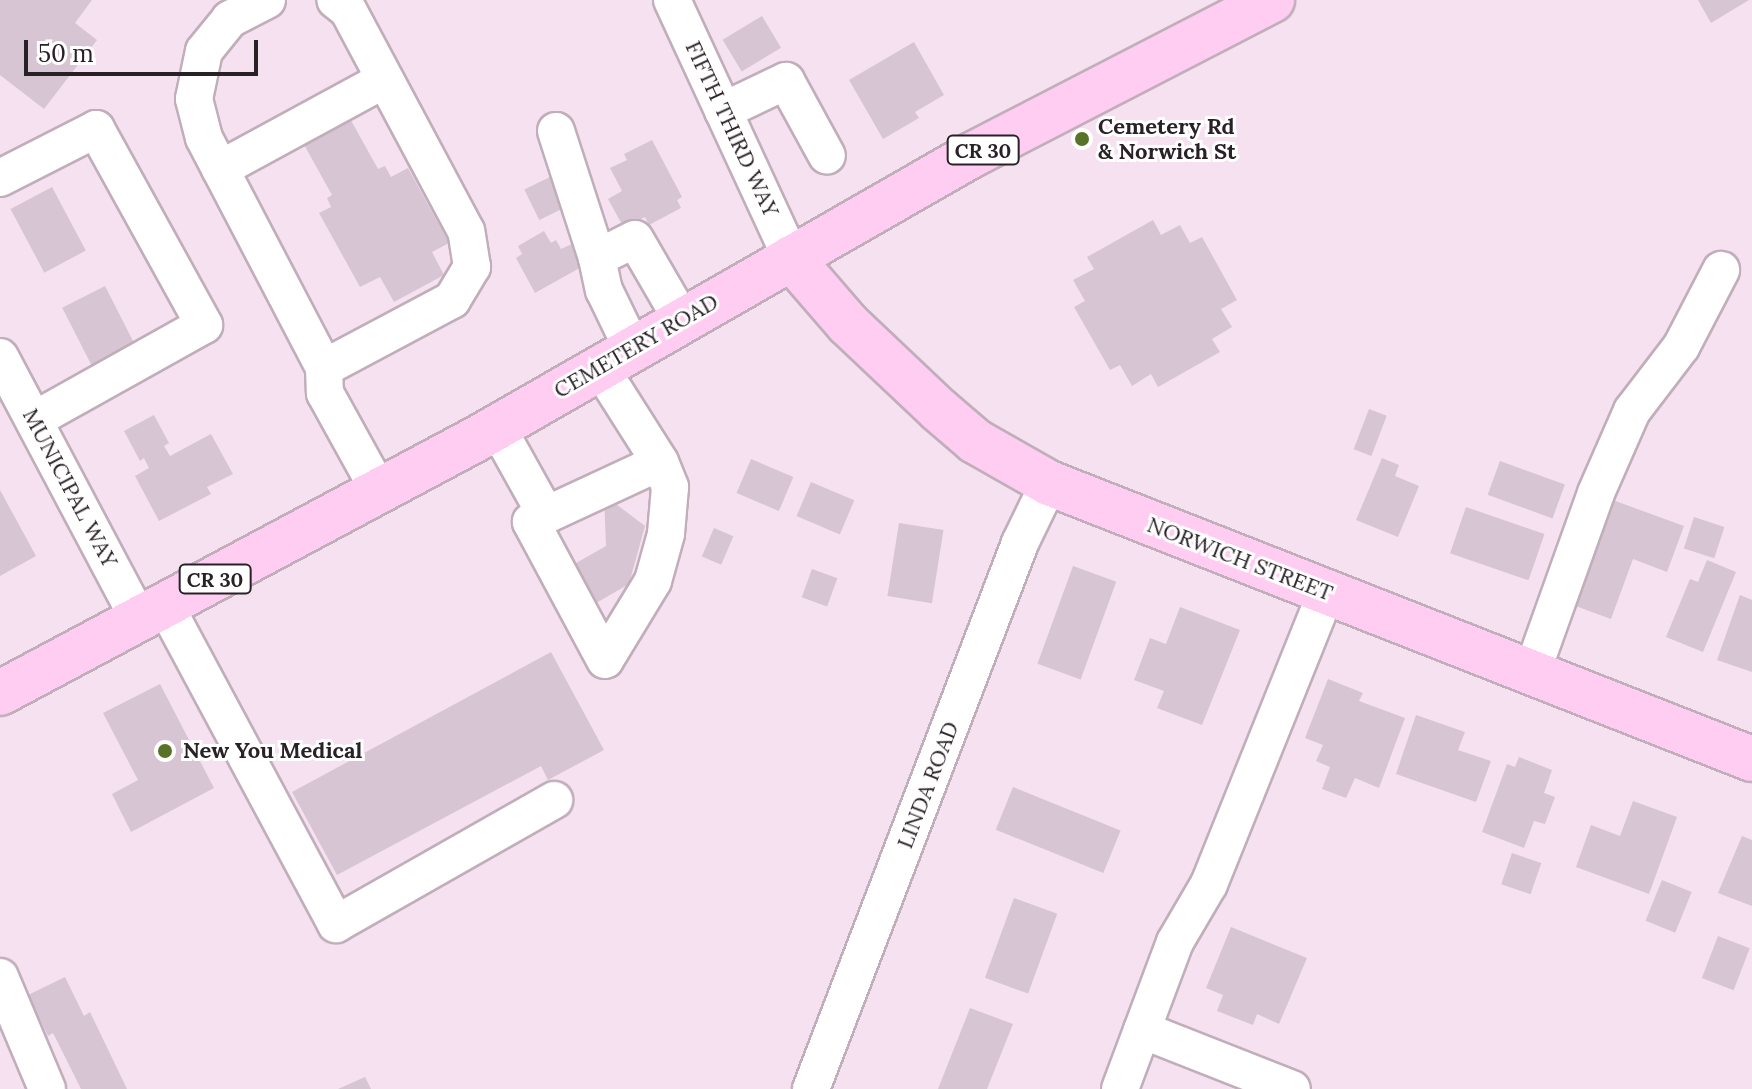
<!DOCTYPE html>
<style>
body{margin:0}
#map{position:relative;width:1752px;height:1089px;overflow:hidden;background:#f5e1ef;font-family:Lora,serif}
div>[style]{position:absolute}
.building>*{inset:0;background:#d8c5d3;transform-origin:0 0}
.roads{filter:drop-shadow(2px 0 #c1aebb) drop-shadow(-2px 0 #c1aebb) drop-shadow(0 2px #c1aebb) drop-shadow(0 -2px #c1aebb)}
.minor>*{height:36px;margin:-18px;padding:0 18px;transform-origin:18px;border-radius:18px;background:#fff}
.major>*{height:44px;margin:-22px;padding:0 22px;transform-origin:22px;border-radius:22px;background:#ffcdf2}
.dots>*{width:22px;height:22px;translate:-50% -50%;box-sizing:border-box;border:4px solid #fff;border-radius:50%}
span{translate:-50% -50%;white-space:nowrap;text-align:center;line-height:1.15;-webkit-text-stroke:6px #fff;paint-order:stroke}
.shield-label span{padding:2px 6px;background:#fff;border:2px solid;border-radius:6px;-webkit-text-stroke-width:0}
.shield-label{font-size:20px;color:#282126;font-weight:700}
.poi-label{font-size:22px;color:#282126;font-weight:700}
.left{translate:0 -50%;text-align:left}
.street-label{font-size:22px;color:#282126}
.scale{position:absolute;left:24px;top:40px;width:234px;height:36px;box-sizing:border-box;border:4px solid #282126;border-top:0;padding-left:10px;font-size:24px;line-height:28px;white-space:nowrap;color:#282126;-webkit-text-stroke:6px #fff;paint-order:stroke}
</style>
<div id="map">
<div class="building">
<i style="clip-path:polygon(0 0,92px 0,75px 23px,97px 40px,44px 109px,0 75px)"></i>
<i style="clip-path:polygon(1698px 0,1749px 0,1711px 23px)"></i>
<i style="left:762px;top:16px;width:37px;height:46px;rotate:59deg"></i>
<i style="clip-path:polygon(914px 42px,944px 95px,915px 112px,919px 118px,883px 139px,849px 80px)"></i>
<i style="clip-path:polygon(348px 115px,378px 169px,385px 166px,391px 177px,408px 168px,449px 243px,432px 252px,444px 275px,394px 302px,380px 277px,360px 287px,319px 213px,331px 207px,327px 198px,332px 195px,302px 141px)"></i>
<i style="clip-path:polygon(652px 140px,682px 197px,677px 200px,681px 208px,649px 225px,645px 217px,624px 228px,608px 199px,622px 191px,610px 168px,627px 160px,624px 154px)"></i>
<i style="left:554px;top:175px;width:34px;height:33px;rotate:64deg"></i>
<i style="left:52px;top:187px;width:72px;height:47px;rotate:62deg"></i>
<i style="clip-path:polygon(1153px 220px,1161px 235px,1180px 225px,1190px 243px,1202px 237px,1237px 300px,1221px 309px,1232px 327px,1212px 339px,1220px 352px,1158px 387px,1151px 374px,1132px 386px,1120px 365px,1110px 370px,1074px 307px,1085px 301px,1073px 280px,1094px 269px,1087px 257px)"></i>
<i style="clip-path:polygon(544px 231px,551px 243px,556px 240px,561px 249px,574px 243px,585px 265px,535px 293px,516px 258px,522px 254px,518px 246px)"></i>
<i style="left:105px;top:286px;width:71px;height:48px;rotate:63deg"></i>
<i style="left:1369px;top:409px;width:19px;height:43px;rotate:21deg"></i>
<i style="clip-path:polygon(154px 415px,169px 443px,164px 446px,170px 456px,211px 434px,233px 474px,207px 487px,211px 494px,159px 521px,135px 476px,149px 468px,144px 458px,140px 461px,124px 431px)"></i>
<i style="clip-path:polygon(1382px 458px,1399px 465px,1395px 476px,1419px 486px,1398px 537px,1356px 520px)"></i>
<i style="left:751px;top:459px;width:46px;height:37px;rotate:23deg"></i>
<i style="left:1500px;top:461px;width:69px;height:36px;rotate:20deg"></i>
<i style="left:811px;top:482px;width:47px;height:37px;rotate:23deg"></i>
<i style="clip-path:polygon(0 490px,36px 556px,0 576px)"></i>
<i style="clip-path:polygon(604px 495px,645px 526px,629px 584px,591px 606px,569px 567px,606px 546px)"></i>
<i style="clip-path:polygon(1610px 499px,1684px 526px,1667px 572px,1633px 559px,1611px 619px,1570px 604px)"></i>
<i style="left:1466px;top:507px;width:83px;height:49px;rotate:19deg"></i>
<i style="left:1694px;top:517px;width:32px;height:33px;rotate:18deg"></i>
<i style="left:899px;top:523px;width:45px;height:74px;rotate:9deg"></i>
<i style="left:714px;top:528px;width:21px;height:31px;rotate:23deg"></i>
<i style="clip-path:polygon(1707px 560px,1736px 572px,1703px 652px,1666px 637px,1690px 579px,1698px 582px)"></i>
<i style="left:1073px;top:566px;width:46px;height:104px;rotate:20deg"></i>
<i style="left:812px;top:569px;width:27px;height:30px;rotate:20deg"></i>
<i style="clip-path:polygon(1740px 595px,1752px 600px,1752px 672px,1717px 660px)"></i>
<i style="clip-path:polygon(1180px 607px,1240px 630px,1202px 725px,1157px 708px,1164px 691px,1134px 680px,1150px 638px,1166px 644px)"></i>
<i style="clip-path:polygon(551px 652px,604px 750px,548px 780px,541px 766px,337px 875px,292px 792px)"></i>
<i style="clip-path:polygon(1328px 679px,1363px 693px,1359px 701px,1405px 718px,1379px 788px,1355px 778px,1346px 798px,1322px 789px,1330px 767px,1316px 761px,1323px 745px,1305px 738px)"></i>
<i style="clip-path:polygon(160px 684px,214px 788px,131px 832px,112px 794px,138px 780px,103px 713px)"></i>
<i style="clip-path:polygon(1416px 715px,1465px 732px,1458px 750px,1491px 761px,1476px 802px,1396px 774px)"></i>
<i style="clip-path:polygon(1519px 757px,1552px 770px,1544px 793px,1555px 797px,1545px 824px,1534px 821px,1524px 848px,1482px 832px,1507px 764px,1515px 767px)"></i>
<i style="left:1013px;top:787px;width:116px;height:46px;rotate:22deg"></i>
<i style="clip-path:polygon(1633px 801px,1677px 817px,1649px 894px,1576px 867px,1591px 825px,1620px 836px)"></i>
<i style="clip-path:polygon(1742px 836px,1752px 840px,1752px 906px,1718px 893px)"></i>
<i style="left:1512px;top:853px;width:31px;height:33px;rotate:19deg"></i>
<i style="left:1662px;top:880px;width:32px;height:44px;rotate:22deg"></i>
<i style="left:1014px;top:898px;width:46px;height:85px;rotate:20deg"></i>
<i style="clip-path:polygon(1231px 927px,1307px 958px,1279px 1024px,1257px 1014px,1253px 1025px,1217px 1011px,1223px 995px,1206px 988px)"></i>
<i style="left:1718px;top:936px;width:34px;height:45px;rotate:21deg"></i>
<i style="clip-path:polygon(65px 977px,84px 1016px,90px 1012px,127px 1089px,81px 1089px,53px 1033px,48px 1036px,28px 995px)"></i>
<i style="clip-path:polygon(970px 1008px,1013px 1024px,987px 1089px,938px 1089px)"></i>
<i style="clip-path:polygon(365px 1077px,371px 1089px,338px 1089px)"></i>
</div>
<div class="roads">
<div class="minor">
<i style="left:267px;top:0;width:42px;rotate:152.8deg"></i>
<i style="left:230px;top:19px;width:41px;rotate:129.1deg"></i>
<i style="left:204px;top:51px;width:49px;rotate:101.8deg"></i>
<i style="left:194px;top:99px;width:40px;rotate:75.6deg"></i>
<i style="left:204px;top:138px;width:259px;rotate:62.4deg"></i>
<i style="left:324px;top:368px;width:25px;rotate:88deg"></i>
<i style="left:325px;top:393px;width:112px;rotate:61.1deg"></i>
<i style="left:672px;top:0;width:284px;rotate:65.2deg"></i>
<i style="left:723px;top:111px;width:70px;rotate:-25.5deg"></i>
<i style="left:786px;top:81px;width:85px;rotate:61.3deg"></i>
<i style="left:556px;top:131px;width:133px;rotate:72.1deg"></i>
<i style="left:597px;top:258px;width:42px;rotate:-26.6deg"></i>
<i style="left:635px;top:239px;width:94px;rotate:59.9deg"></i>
<i style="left:220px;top:169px;width:187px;rotate:-28.5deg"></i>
<i style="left:0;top:178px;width:108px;rotate:-27deg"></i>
<i style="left:96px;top:129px;width:224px;rotate:61.1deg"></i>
<i style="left:204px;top:325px;width:195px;rotate:150.8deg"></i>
<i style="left:597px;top:258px;width:33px;rotate:78deg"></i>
<i style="left:604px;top:290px;width:64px;rotate:64.2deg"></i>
<i style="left:0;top:357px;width:297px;rotate:62.1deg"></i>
<i style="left:599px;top:366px;width:114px;rotate:57.6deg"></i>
<i style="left:660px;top:462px;width:27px;rotate:68deg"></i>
<i style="left:670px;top:487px;width:47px;rotate:94.9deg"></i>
<i style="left:666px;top:534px;width:49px;rotate:105.5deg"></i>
<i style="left:653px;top:581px;width:92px;rotate:121.3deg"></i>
<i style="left:605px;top:660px;width:157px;rotate:-118.2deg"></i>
<i style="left:531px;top:522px;width:142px;rotate:-24.9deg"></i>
<i style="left:324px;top:368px;width:145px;rotate:-28deg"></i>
<i style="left:452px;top:300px;width:39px;rotate:-59deg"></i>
<i style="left:472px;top:267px;width:36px;rotate:-99deg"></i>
<i style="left:466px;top:231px;width:251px;rotate:-118.1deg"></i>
<i style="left:348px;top:10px;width:16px;rotate:-142deg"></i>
<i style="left:497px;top:427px;width:101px;rotate:60.9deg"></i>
<i style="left:165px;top:605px;width:362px;rotate:61.8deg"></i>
<i style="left:336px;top:924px;width:251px;rotate:-29.6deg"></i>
<i style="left:1532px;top:672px;width:190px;rotate:-70.3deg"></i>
<i style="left:1596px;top:493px;width:90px;rotate:-66.3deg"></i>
<i style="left:1632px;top:411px;width:81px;rotate:-52.6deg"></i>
<i style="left:1681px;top:347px;width:87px;rotate:-62.5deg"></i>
<i style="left:0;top:977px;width:121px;rotate:67.2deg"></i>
<i style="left:1142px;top:1030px;width:161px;rotate:21.5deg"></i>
<i style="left:811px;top:1089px;width:585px;rotate:-69.05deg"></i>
<i style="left:1020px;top:543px;width:67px;rotate:-64.2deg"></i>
<i style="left:1120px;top:1089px;width:157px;rotate:-69.5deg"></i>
<i style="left:1175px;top:942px;width:67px;rotate:-59.6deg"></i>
<i style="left:1209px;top:884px;width:314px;rotate:-68.1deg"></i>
</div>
<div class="major">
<i style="left:791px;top:258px;width:87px;rotate:49.2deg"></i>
<i style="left:848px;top:324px;width:125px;rotate:43.4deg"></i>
<i style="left:939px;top:410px;width:48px;rotate:40.7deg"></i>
<i style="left:975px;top:441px;width:85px;rotate:29.6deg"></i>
<i style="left:1049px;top:483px;width:755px;rotate:21.44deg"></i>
<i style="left:0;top:693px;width:544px;rotate:-28.07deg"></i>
<i style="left:480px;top:437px;width:565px;rotate:-29.83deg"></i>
<i style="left:970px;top:156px;width:340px;rotate:-27.3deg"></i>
</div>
</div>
<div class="dots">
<i style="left:1082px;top:139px;background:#587327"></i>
<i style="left:165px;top:751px;background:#587327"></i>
</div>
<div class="shield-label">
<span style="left:983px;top:150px">CR 30</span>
<span style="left:215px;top:579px">CR 30</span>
</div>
<div class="poi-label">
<span class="left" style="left:1098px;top:139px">Cemetery Rd<br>&amp; Norwich St</span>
<span class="left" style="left:183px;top:751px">New You Medical</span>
</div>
<div class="street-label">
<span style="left:732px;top:129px;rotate:65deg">FIFTH THIRD WAY</span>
<span style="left:636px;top:346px;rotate:-30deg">CEMETERY ROAD</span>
<span style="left:70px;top:488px;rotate:62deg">MUNICIPAL WAY</span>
<span style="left:1240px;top:559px;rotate:21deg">NORWICH STREET</span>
<span style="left:928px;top:785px;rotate:-69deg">LINDA ROAD</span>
</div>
<div class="scale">50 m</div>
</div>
